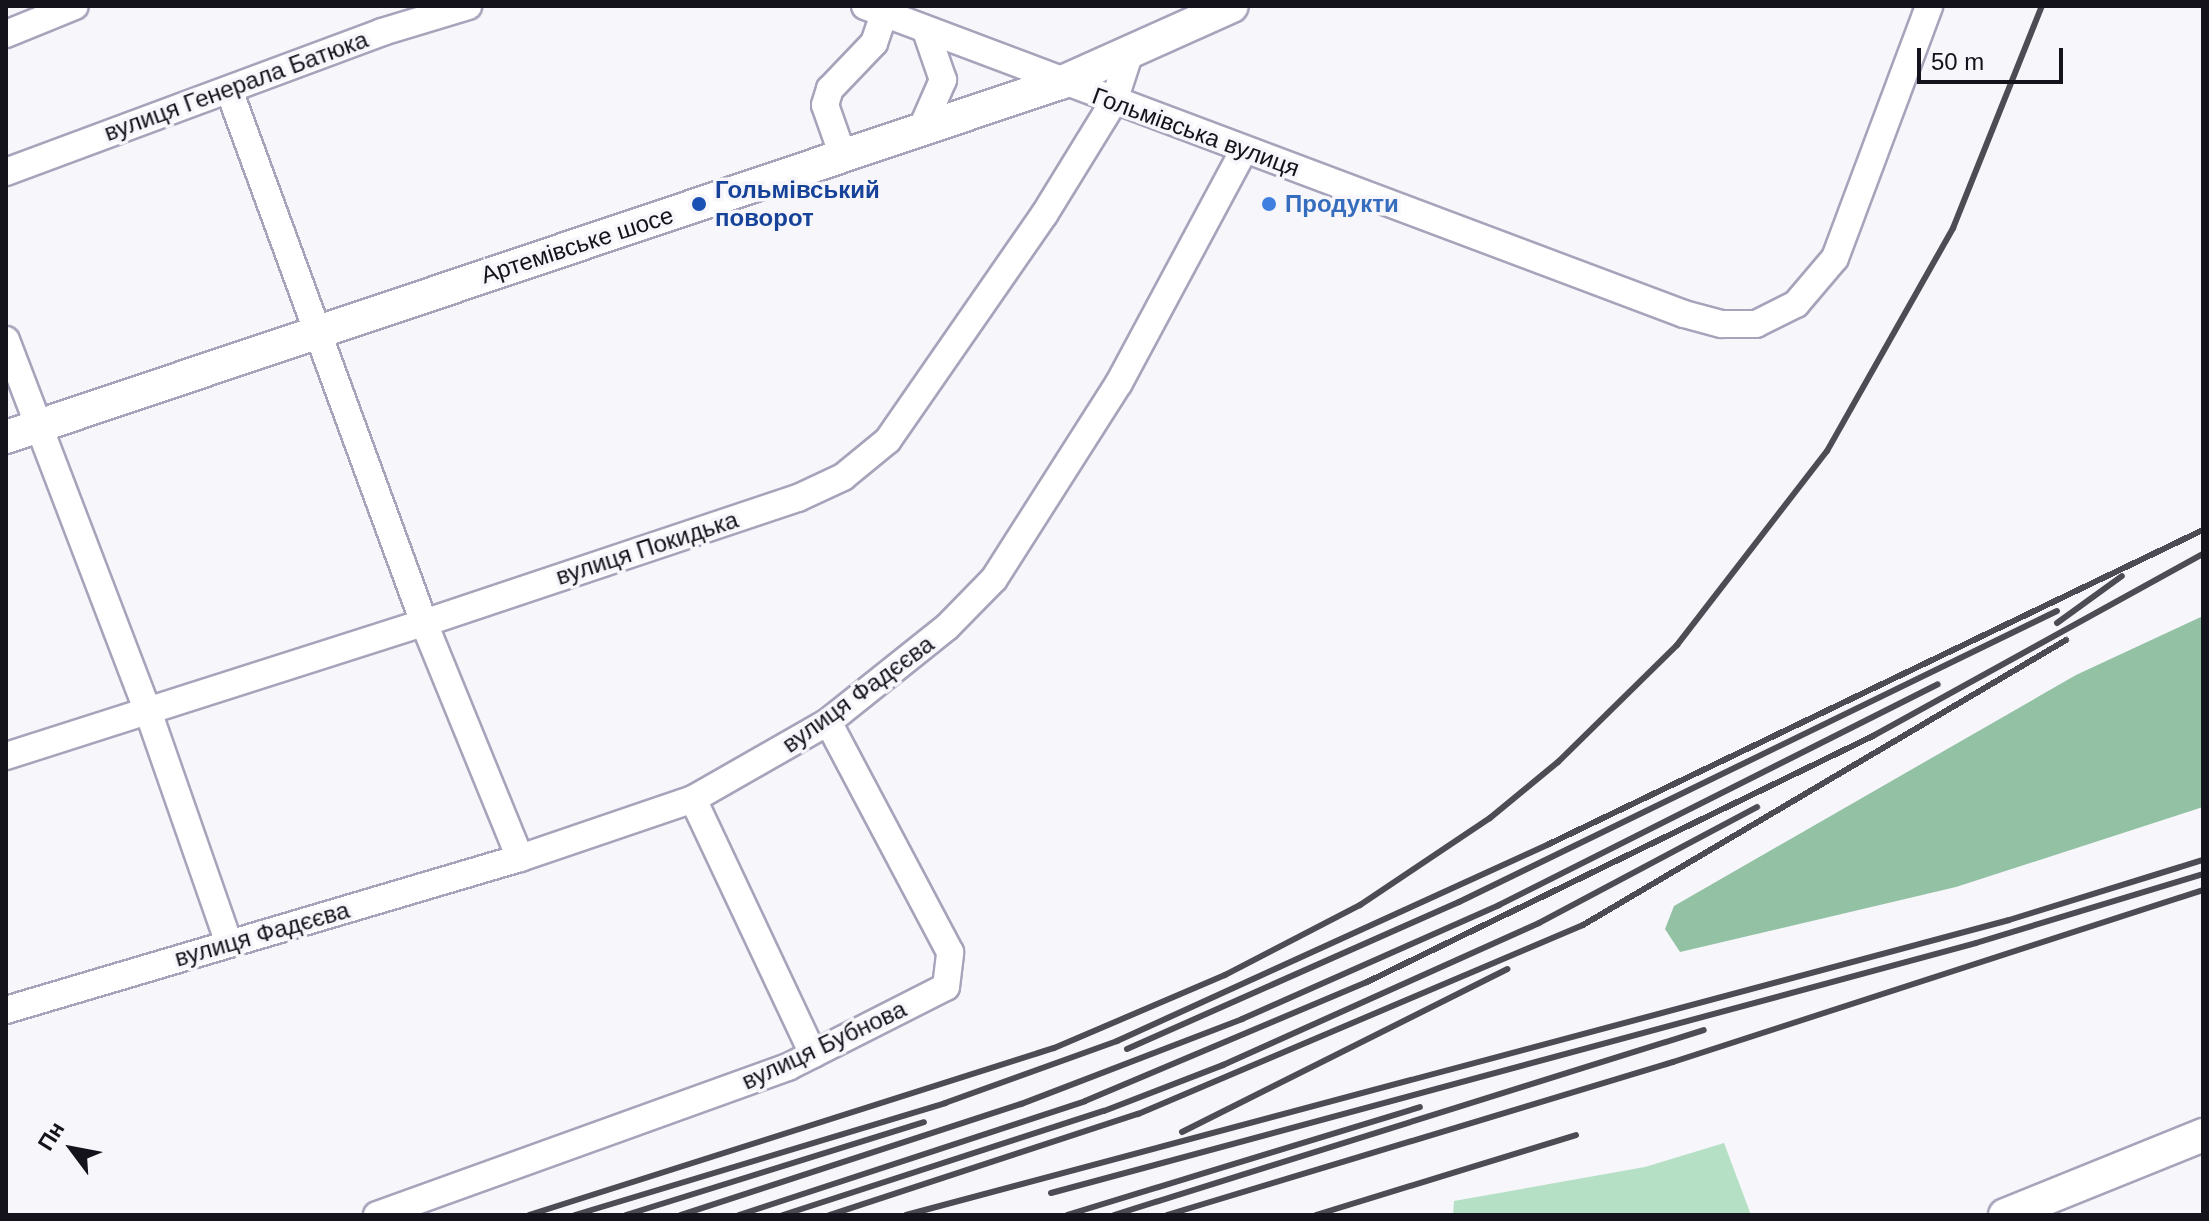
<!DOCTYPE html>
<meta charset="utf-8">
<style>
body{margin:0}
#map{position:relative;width:2209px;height:1221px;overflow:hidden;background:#f7f6fb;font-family:Helvetica,sans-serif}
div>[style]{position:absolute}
.green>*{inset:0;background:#b5e0c5}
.forest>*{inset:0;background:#92c1a4}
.roads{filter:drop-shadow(2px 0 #a6a4bb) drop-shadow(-2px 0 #a6a4bb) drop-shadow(0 2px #a6a4bb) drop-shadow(0 -2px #a6a4bb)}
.minor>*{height:26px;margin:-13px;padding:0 13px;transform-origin:13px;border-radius:13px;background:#fff}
.major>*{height:32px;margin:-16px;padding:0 16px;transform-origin:16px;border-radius:16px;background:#fff}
.rail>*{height:6px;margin:-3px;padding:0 3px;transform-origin:3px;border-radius:3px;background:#4d4c54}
.dots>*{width:22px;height:22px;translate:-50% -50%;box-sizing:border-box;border:4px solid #f7f6fb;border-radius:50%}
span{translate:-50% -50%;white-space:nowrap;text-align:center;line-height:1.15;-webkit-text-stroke:7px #f7f6fb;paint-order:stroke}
.street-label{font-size:24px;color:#14131c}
.transit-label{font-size:24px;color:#164399;font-weight:700}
.left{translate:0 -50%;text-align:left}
.shop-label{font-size:24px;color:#366cbe;font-weight:700}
.frame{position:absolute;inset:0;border:8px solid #14131c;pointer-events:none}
.north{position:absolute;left:32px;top:1109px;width:80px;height:80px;-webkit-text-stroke:6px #f7f6fb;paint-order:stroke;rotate:302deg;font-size:22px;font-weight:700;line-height:32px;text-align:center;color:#14131c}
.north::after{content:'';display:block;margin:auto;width:28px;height:36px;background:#14131c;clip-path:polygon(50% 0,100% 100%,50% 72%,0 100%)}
.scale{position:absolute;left:1917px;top:48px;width:146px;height:36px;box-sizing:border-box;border:4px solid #14131c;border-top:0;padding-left:10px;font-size:24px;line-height:28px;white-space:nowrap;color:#14131c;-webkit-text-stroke:6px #f7f6fb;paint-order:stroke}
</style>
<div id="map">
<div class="green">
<i style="clip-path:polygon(1724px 1143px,1751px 1215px,1453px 1215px,1454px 1201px,1645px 1167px)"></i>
</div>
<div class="forest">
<i style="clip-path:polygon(2203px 616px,2203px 807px,1956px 887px,1680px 952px,1665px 929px,1674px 906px,2076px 675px)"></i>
</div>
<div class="roads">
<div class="minor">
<i style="left:865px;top:6px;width:875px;rotate:20.61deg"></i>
<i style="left:1684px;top:314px;width:39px;rotate:15deg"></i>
<i style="left:1722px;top:324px;width:34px"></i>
<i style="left:1756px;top:324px;width:45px;rotate:-26.6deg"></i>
<i style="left:1796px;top:304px;width:60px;rotate:-49.7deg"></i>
<i style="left:1835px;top:258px;width:269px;rotate:-69.5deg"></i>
<i style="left:6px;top:34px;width:74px;rotate:-22.1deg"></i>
<i style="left:229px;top:90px;width:568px;rotate:69.9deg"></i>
<i style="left:424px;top:623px;width:254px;rotate:67.8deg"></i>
<i style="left:921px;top:130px;width:55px;rotate:-66.3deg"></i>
<i style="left:943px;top:80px;width:52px;rotate:-109.1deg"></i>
<i style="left:843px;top:156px;width:54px;rotate:-109.4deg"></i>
<i style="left:825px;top:105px;width:17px;rotate:-73deg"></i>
<i style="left:830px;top:89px;width:64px;rotate:-46.3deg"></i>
<i style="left:874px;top:43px;width:31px;rotate:-71deg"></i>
<i style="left:6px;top:172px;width:401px;rotate:-20.4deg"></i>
<i style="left:382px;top:32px;width:90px;rotate:-16.8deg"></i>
<i style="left:6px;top:340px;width:397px;rotate:69.1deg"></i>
<i style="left:148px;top:711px;width:246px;rotate:70.8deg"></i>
<i style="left:6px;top:756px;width:439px;rotate:-17.7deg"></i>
<i style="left:424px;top:623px;width:394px;rotate:-18.5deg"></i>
<i style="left:798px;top:498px;width:50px;rotate:-25deg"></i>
<i style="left:843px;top:477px;width:58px;rotate:-39.4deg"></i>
<i style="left:888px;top:440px;width:274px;rotate:-55.3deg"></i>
<i style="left:1044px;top:215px;width:134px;rotate:-58.4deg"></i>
<i style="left:1114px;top:101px;width:48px;rotate:-71.9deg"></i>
<i style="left:693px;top:799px;width:282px;rotate:64.8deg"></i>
<i style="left:6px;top:1010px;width:536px;rotate:-16.47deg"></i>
<i style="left:520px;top:858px;width:183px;rotate:-18.8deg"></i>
<i style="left:693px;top:799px;width:155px;rotate:-29.7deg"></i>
<i style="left:828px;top:722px;width:152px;rotate:-38.6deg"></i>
<i style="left:947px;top:627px;width:67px;rotate:-45.6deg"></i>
<i style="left:994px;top:579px;width:232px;rotate:-57.5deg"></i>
<i style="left:1119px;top:383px;width:264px;rotate:-61.8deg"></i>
<i style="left:377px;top:1215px;width:437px;rotate:-19.8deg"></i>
<i style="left:788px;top:1067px;width:177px;rotate:-26.9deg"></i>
<i style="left:946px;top:987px;width:35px;rotate:-83deg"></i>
<i style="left:950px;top:952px;width:260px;rotate:-117.9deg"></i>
</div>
<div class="major">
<i style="left:6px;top:437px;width:1112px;rotate:-18.57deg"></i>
<i style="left:1060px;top:83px;width:188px;rotate:-24.1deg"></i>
<i style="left:2005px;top:1215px;width:214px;rotate:-22deg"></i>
</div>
</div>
<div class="rail">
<i style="left:2057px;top:623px;width:80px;rotate:-35.9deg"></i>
<i style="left:1127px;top:1049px;width:363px;rotate:-23.9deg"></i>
<i style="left:1459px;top:902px;width:665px;rotate:-25.95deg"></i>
<i style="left:1182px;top:1132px;width:364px;rotate:-26.6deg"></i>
<i style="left:1051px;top:1193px;width:958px;rotate:-15.12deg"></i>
<i style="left:1976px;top:943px;width:237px;rotate:-16.9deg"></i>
<i style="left:529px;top:1215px;width:551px;rotate:-17.65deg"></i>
<i style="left:1054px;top:1048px;width:186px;rotate:-23.1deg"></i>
<i style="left:1225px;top:975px;width:152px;rotate:-27.4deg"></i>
<i style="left:1360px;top:905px;width:156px;rotate:-33.8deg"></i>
<i style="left:1490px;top:818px;width:88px;rotate:-39.5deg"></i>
<i style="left:1558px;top:762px;width:167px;rotate:-44.5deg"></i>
<i style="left:1677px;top:645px;width:245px;rotate:-52.3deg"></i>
<i style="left:1827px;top:451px;width:256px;rotate:-60.5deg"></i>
<i style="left:1953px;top:228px;width:239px;rotate:-68.2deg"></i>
<i style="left:575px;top:1215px;width:387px;rotate:-16.8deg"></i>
<i style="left:945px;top:1103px;width:183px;rotate:-19.8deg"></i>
<i style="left:1117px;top:1041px;width:475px;rotate:-24.5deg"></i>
<i style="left:1549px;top:844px;width:725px;rotate:-25.65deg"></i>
<i style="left:626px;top:1215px;width:312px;rotate:-17.3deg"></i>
<i style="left:681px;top:1215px;width:358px;rotate:-18.1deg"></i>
<i style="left:1021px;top:1104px;width:237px;rotate:-21deg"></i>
<i style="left:1242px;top:1019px;width:281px;rotate:-23.9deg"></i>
<i style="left:1499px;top:905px;width:491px;rotate:-26.7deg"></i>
<i style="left:739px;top:1215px;width:364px;rotate:-18.2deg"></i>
<i style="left:1085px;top:1101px;width:306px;rotate:-22.9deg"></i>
<i style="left:1367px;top:982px;width:563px;rotate:-25.93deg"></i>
<i style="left:1873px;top:736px;width:377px;rotate:-28.9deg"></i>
<i style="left:783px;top:1215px;width:337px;rotate:-18deg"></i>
<i style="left:1104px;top:1111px;width:128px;rotate:-21.1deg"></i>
<i style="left:1223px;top:1065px;width:346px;rotate:-24.2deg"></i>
<i style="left:1539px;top:923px;width:247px;rotate:-28deg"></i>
<i style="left:830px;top:1215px;width:324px;rotate:-18.2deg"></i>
<i style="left:1138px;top:1114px;width:483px;rotate:-23deg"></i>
<i style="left:1583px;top:925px;width:561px;rotate:-30.54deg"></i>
<i style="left:906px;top:1215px;width:1142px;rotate:-14.97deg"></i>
<i style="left:2009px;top:920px;width:203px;rotate:-17.2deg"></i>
<i style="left:1067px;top:1215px;width:369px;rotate:-17deg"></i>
<i style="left:1114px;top:1215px;width:618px;rotate:-17.41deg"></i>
<i style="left:1167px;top:1215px;width:529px;rotate:-16.82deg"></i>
<i style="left:1673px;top:1062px;width:557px;rotate:-17.98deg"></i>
<i style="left:1316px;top:1215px;width:272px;rotate:-17.1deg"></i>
</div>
<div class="dots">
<i style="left:699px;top:204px;background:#1a4fb4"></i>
<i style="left:1269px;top:204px;background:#3f7fe0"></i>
</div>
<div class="street-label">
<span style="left:236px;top:86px;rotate:-20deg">вулиця Генерала Батюка</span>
<span style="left:1196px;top:132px;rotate:20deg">Гольмівська вулиця</span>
<span style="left:577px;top:245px;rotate:-18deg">Артемівське шосе</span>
<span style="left:647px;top:548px;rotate:-18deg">вулиця Покидька</span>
<span style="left:858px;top:694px;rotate:-36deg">вулиця Фадєєва</span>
<span style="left:262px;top:934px;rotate:-16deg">вулиця Фадєєва</span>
<span style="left:824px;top:1045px;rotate:-25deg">вулиця Бубнова</span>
</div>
<div class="transit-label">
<span class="left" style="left:715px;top:204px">Гольмівський<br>поворот</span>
</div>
<div class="shop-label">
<span class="left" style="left:1285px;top:204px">Продукти</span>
</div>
<div class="frame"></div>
<div class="north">Пн</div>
<div class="scale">50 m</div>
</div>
